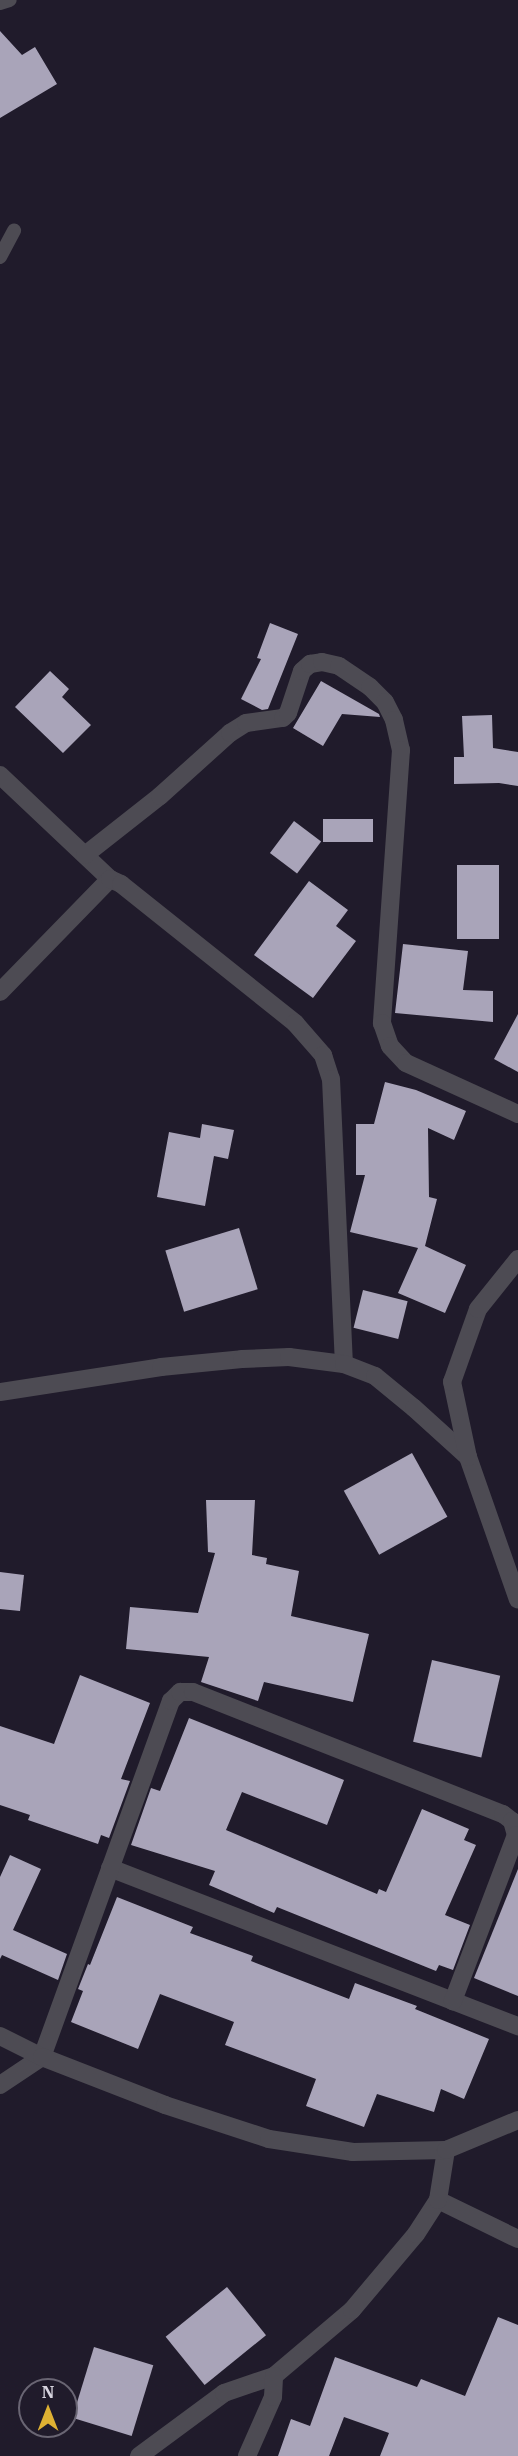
<!DOCTYPE html>
<style>
body{margin:0}
#map{position:relative;width:518px;height:2456px;overflow:hidden;background:#201b2b;font-family:"IBM Plex Serif",serif}
div>[style]{position:absolute}
.building>*{inset:0;background:#a9a4b9;transform-origin:0 0}
.service>*{height:14px;margin:-7px;padding:0 7px;transform-origin:7px;border-radius:7px;background:#4d4b53}
.minor>*{height:18px;margin:-9px;padding:0 9px;transform-origin:9px;border-radius:9px;background:#4d4b53}
.tertiary>*{height:18px;margin:-9px;padding:0 9px;transform-origin:9px;border-radius:9px;background:#4d4b53}
span{translate:-50% -50%;white-space:nowrap;text-align:center;line-height:1.15;-webkit-text-stroke:6px #201b2b;paint-order:stroke}
.north{position:absolute;left:18px;top:2378px;width:60px;height:60px;box-sizing:border-box;background:#201b2b;border:2px solid #696573;border-radius:50%;rotate:0deg;font-size:16px;font-weight:700;line-height:24px;text-align:center;color:#d7d4df}
.north::after{content:'';display:block;margin:auto;width:21px;height:27px;background:#deb133;clip-path:polygon(50% 0,100% 100%,50% 72%,0 100%)}
</style>
<div id="map">
<div class="building">
<i style="clip-path:polygon(0 31px,22px 55px,35px 47px,57px 84px,0 118px)"></i>
<i style="clip-path:polygon(270px 623px,298px 634px,268px 709px,262px 710px,241px 699px,261px 659px,257px 658px)"></i>
<i style="clip-path:polygon(50px 671px,69px 689px,62px 697px,91px 725px,63px 753px,15px 707px)"></i>
<i style="clip-path:polygon(321px 681px,379px 714px,380px 717px,342px 714px,323px 746px,293px 728px)"></i>
<i style="clip-path:polygon(492px 715px,493px 748px,518px 752px,518px 786px,499px 783px,454px 784px,454px 757px,464px 757px,462px 716px)"></i>
<i style="left:323px;top:819px;width:50px;height:23px"></i>
<i style="left:294px;top:821px;width:34px;height:40px;rotate:37deg"></i>
<i style="left:457px;top:865px;width:42px;height:74px"></i>
<i style="clip-path:polygon(309px 881px,348px 910px,336px 926px,356px 941px,313px 998px,254px 955px)"></i>
<i style="clip-path:polygon(403px 944px,468px 951px,463px 990px,493px 991px,493px 1022px,395px 1013px)"></i>
<i style="clip-path:polygon(518px 1014px,518px 1072px,494px 1059px)"></i>
<i style="clip-path:polygon(385px 1082px,416px 1090px,466px 1111px,454px 1140px,428px 1128px,429px 1197px,437px 1199px,425px 1246px,466px 1265px,445px 1313px,398px 1293px,418px 1248px,350px 1232px,365px 1175px,356px 1175px,356px 1124px,374px 1124px)"></i>
<i style="clip-path:polygon(202px 1124px,234px 1130px,228px 1159px,214px 1156px,205px 1206px,157px 1197px,169px 1132px,200px 1138px)"></i>
<i style="left:239px;top:1228px;width:64px;height:77px;rotate:73deg"></i>
<i style="left:363px;top:1290px;width:46px;height:39px;rotate:14deg"></i>
<i style="left:412px;top:1453px;width:73px;height:78px;rotate:61deg"></i>
<i style="clip-path:polygon(206px 1500px,255px 1500px,252px 1555px,267px 1558px,266px 1564px,299px 1571px,291px 1616px,369px 1634px,353px 1702px,264px 1682px,258px 1701px,201px 1682px,209px 1657px,126px 1649px,130px 1607px,198px 1613px,215px 1553px,208px 1552px)"></i>
<i style="clip-path:polygon(0 1572px,24px 1575px,20px 1611px,0 1609px)"></i>
<i style="left:432px;top:1660px;width:70px;height:84px;rotate:13deg"></i>
<i style="clip-path:polygon(80px 1675px,150px 1703px,121px 1779px,130px 1781px,109px 1838px,101px 1835px,98px 1844px,28px 1820px,30px 1815px,0 1805px,0 1726px,54px 1744px)"></i>
<i style="clip-path:polygon(189px 1718px,344px 1780px,327px 1825px,242px 1792px,226px 1830px,377px 1894px,379px 1889px,386px 1892px,422px 1809px,469px 1829px,464px 1840px,476px 1845px,445px 1915px,470px 1925px,453px 1970px,439px 1965px,436px 1971px,277px 1907px,274px 1913px,209px 1885px,215px 1871px,131px 1845px,151px 1788px,160px 1791px)"></i>
<i style="clip-path:polygon(10px 1855px,41px 1869px,13px 1930px,67px 1954px,58px 1980px,2px 1955px,0 1959px,0 1877px)"></i>
<i style="clip-path:polygon(518px 1869px,518px 1996px,474px 1978px)"></i>
<i style="clip-path:polygon(117px 1897px,193px 1927px,190px 1933px,253px 1956px,251px 1961px,349px 1999px,355px 1983px,417px 2006px,415px 2009px,489px 2039px,464px 2099px,441px 2089px,434px 2112px,377px 2094px,364px 2127px,306px 2106px,316px 2079px,225px 2045px,234px 2022px,160px 1994px,138px 2049px,71px 2022px,83px 1991px,78px 1989px,88px 1964px,90px 1965px)"></i>
<i style="left:227px;top:2287px;width:62px;height:79px;rotate:51deg"></i>
<i style="clip-path:polygon(498px 2317px,518px 2325px,518px 2456px,380px 2456px,389px 2433px,344px 2417px,329px 2456px,278px 2456px,291px 2419px,310px 2426px,335px 2357px,417px 2387px,421px 2379px,465px 2396px)"></i>
<i style="left:94px;top:2347px;width:62px;height:74px;rotate:17deg"></i>
</div>
<div class="service">
<i style="left:0;top:3px;width:10px;rotate:-17deg"></i>
<i style="left:0;top:257px;width:30px;rotate:-62deg"></i>
</div>
<div class="minor">
<i style="left:0;top:775px;width:151px;rotate:43.4deg"></i>
<i style="left:85px;top:855px;width:95px;rotate:-38.2deg"></i>
<i style="left:160px;top:796px;width:94px;rotate:-42deg"></i>
<i style="left:230px;top:733px;width:19px;rotate:-32deg"></i>
<i style="left:246px;top:723px;width:37px;rotate:-8deg"></i>
<i style="left:283px;top:718px;width:7px;rotate:-45deg"></i>
<i style="left:288px;top:713px;width:44px;rotate:-71.6deg"></i>
<i style="left:302px;top:671px;width:11px;rotate:-41deg"></i>
<i style="left:310px;top:664px;width:12px;rotate:-9deg"></i>
<i style="left:322px;top:662px;width:17px;rotate:13deg"></i>
<i style="left:339px;top:666px;width:37px;rotate:34deg"></i>
<i style="left:370px;top:687px;width:21px;rotate:45deg"></i>
<i style="left:385px;top:702px;width:20px;rotate:63deg"></i>
<i style="left:394px;top:720px;width:31px;rotate:77deg"></i>
<i style="left:401px;top:750px;width:274px;rotate:94deg"></i>
<i style="left:382px;top:1023px;width:24px;rotate:71deg"></i>
<i style="left:390px;top:1046px;width:23px;rotate:47deg"></i>
<i style="left:406px;top:1063px;width:123px;rotate:24.5deg"></i>
<i style="left:0;top:992px;width:158px;rotate:-45.8deg"></i>
<i style="left:110px;top:879px;width:12px;rotate:24deg"></i>
<i style="left:121px;top:884px;width:223px;rotate:38.6deg"></i>
<i style="left:295px;top:1023px;width:43px;rotate:48.8deg"></i>
<i style="left:323px;top:1055px;width:25px;rotate:72deg"></i>
<i style="left:331px;top:1079px;width:285px;rotate:87.4deg"></i>
<i style="left:0;top:1392px;width:163px;rotate:-8.8deg"></i>
<i style="left:161px;top:1367px;width:81px;rotate:-5.6deg"></i>
<i style="left:242px;top:1359px;width:47px;rotate:-2.4deg"></i>
<i style="left:289px;top:1357px;width:55px;rotate:7.3deg"></i>
<i style="left:344px;top:1364px;width:33px;rotate:21deg"></i>
<i style="left:375px;top:1376px;width:50px;rotate:39.4deg"></i>
<i style="left:414px;top:1408px;width:73px;rotate:42.2deg"></i>
<i style="left:468px;top:1457px;width:151px;rotate:70.7deg"></i>
<i style="left:468px;top:1457px;width:77px;rotate:-102deg"></i>
<i style="left:452px;top:1382px;width:77px;rotate:-70.4deg"></i>
<i style="left:478px;top:1309px;width:64px;rotate:-51.3deg"></i>
<i style="left:110px;top:1868px;width:438px;rotate:21.2deg"></i>
<i style="left:0;top:2085px;width:50px;rotate:-33.7deg"></i>
<i style="left:42px;top:2057px;width:379px;rotate:-70.1deg"></i>
<i style="left:171px;top:1701px;width:13px;rotate:-45deg"></i>
<i style="left:180px;top:1692px;width:13px"></i>
<i style="left:193px;top:1692px;width:333px;rotate:21.5deg"></i>
<i style="left:503px;top:1814px;width:11px;rotate:38deg"></i>
<i style="left:512px;top:1821px;width:15px;rotate:74deg"></i>
<i style="left:516px;top:1835px;width:178px;rotate:110.8deg"></i>
<i style="left:438px;top:2200px;width:89px;rotate:26deg"></i>
<i style="left:139px;top:2456px;width:106px;rotate:-36.5deg"></i>
<i style="left:224px;top:2393px;width:53px;rotate:-18.8deg"></i>
<i style="left:274px;top:2376px;width:102px;rotate:-40.2deg"></i>
<i style="left:352px;top:2310px;width:99px;rotate:-49.9deg"></i>
<i style="left:416px;top:2234px;width:40px;rotate:-57.1deg"></i>
<i style="left:438px;top:2200px;width:51px;rotate:-80.9deg"></i>
<i style="left:247px;top:2456px;width:64px;rotate:-66.2deg"></i>
<i style="left:273px;top:2397px;width:21px;rotate:-87deg"></i>
</div>
<div class="tertiary">
<i style="left:0;top:2036px;width:47px;rotate:26.6deg"></i>
<i style="left:42px;top:2057px;width:132px;rotate:21.3deg"></i>
<i style="left:165px;top:2105px;width:109px;rotate:18.1deg"></i>
<i style="left:269px;top:2139px;width:85px;rotate:8.8deg"></i>
<i style="left:353px;top:2152px;width:93px;rotate:-1.2deg"></i>
<i style="left:446px;top:2150px;width:78px;rotate:-22.6deg"></i>
</div>
<div class="north">N</div>
</div>
